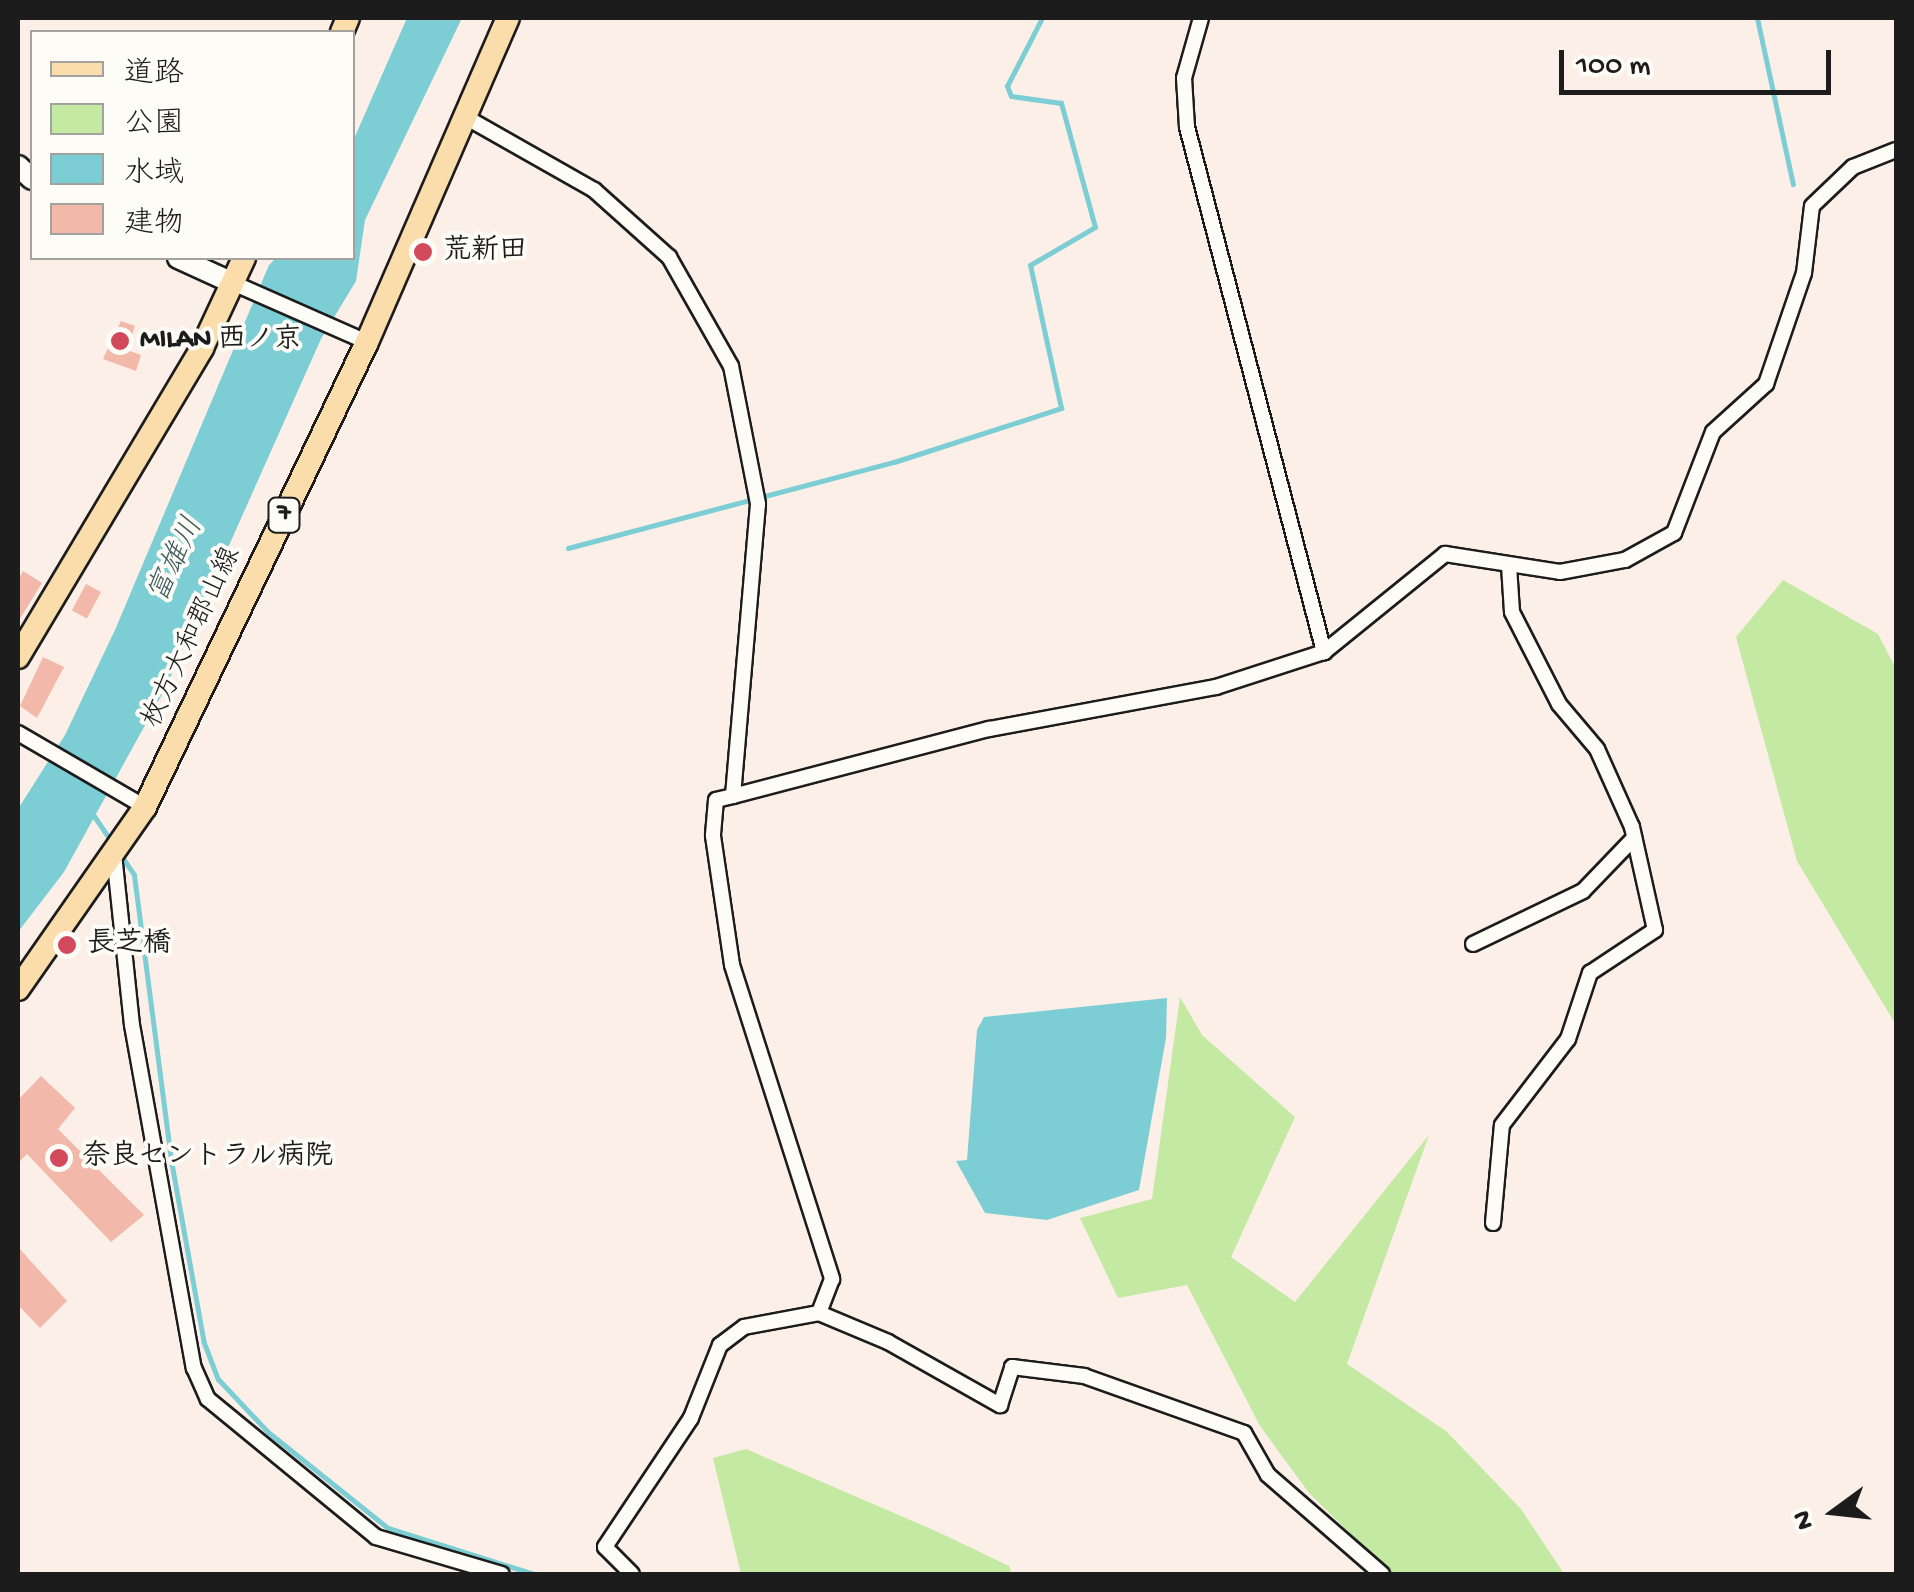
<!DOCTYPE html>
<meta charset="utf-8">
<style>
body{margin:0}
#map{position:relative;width:1914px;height:1592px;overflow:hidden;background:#fbefe8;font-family:"Gochi Hand","Klee One",sans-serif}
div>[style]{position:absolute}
.green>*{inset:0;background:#c4e9a3}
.water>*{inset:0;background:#7dced4}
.stream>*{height:5px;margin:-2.5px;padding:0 2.5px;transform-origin:2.5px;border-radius:2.5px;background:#7dced4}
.building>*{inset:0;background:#f2b9aa;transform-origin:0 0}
.roads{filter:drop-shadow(2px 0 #1c1c1c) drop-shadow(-2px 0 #1c1c1c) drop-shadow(0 2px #1c1c1c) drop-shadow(0 -2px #1c1c1c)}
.street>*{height:14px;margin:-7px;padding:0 7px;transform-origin:7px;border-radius:7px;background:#fdfcf7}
.secondary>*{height:20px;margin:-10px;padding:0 10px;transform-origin:10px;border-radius:10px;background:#fdfcf7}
.primary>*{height:22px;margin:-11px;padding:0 11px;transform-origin:11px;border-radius:11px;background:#faddab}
.dots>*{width:28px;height:28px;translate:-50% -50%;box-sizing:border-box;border:5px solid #fdfcf7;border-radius:50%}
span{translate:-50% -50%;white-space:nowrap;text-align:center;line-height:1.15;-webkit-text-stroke:8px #fdfcf7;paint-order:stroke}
.shield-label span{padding:2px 8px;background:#fdfcf7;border:2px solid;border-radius:8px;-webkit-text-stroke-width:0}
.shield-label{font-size:25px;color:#1c1c1c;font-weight:700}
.poi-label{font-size:28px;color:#1c1c1c;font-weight:700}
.left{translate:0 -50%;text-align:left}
.street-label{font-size:28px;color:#1c1c1c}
.water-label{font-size:30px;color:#3e5a5c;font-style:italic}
.frame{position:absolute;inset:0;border:20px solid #1c1c1c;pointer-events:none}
.legend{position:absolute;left:30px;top:30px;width:325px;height:230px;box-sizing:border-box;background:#fdfcf7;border:2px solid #a3a29f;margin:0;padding:12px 18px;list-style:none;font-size:30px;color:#1c1c1c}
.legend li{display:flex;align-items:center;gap:20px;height:50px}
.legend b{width:50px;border:2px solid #a3a29f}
.north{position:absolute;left:1784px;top:1462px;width:100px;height:100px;-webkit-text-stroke:8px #fdfcf7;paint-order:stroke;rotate:255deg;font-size:28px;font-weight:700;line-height:40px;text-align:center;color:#1c1c1c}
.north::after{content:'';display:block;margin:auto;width:35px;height:45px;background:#1c1c1c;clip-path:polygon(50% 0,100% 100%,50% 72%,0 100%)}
.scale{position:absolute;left:1559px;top:50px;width:272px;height:45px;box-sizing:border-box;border:5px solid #1c1c1c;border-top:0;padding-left:12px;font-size:30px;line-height:35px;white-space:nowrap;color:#1c1c1c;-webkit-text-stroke:8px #fdfcf7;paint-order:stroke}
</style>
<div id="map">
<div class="green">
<i style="clip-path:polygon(1783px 580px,1878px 634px,1896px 669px,1896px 1025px,1797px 861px,1736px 637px)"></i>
<i style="clip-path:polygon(1180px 997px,1202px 1035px,1295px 1117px,1231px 1257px,1295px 1302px,1429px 1135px,1347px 1364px,1446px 1431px,1521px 1509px,1564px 1574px,1392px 1574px,1309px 1493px,1260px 1426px,1187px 1285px,1118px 1298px,1080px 1218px,1152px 1199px)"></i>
<i style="clip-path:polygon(746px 1449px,938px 1532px,1009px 1566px,1012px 1574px,741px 1574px,713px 1458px)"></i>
</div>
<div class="water">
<i style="clip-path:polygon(407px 18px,462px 18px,365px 220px,356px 281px,321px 339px,165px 689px,64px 872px,18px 932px,18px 809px,65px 735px,115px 630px,269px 265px,276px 258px,352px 258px,353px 141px)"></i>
<i style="clip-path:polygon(1167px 998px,1166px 1038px,1139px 1190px,1047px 1220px,985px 1213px,956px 1161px,967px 1160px,977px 1030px,984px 1017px)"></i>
</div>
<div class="stream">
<i style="left:1757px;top:18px;width:170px;rotate:77.8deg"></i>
<i style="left:568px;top:548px;width:337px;rotate:-14.8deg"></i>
<i style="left:894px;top:462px;width:176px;rotate:-17.9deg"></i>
<i style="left:1061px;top:408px;width:146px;rotate:-102.2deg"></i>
<i style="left:1030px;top:265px;width:75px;rotate:-30.3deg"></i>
<i style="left:1095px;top:227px;width:129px;rotate:-105.3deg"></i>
<i style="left:1061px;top:103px;width:50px;rotate:-172deg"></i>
<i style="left:1011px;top:96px;width:11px;rotate:-112deg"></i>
<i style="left:1007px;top:86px;width:76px;rotate:-62.8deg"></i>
<i style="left:92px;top:813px;width:34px;rotate:56deg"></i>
<i style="left:120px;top:854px;width:25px;rotate:56deg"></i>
<i style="left:134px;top:875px;width:293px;rotate:82.6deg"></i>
<i style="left:172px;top:1166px;width:180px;rotate:79.8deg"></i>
<i style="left:204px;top:1343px;width:39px;rotate:69deg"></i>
<i style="left:218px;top:1379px;width:73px;rotate:46.7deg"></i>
<i style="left:268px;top:1432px;width:154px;rotate:38.7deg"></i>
<i style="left:388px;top:1528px;width:153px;rotate:17.5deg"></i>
</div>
<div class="building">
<i style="clip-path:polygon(121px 321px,135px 326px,127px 350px,141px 355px,136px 371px,103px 359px)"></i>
<i style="clip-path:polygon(23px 571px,42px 583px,18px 622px,18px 580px)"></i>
<i style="left:86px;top:584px;width:17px;height:30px;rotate:28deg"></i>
<i style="clip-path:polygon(43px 657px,64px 667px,37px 718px,20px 706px)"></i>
<i style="clip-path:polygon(41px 1076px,75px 1108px,58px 1129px,144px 1215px,111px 1242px,27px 1154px,18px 1163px,18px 1100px)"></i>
<i style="clip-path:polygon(18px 1247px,67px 1301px,40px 1328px,18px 1305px)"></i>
</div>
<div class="roads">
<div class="street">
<i style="left:1201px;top:18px;width:62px;rotate:105.8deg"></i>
<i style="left:1184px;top:78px;width:49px;rotate:86.5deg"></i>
<i style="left:1187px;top:127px;width:543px;rotate:75.37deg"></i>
<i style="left:462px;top:115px;width:152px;rotate:29.6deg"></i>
<i style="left:594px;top:190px;width:101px;rotate:41.8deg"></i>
<i style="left:669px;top:257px;width:125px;rotate:60.4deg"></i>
<i style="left:731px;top:366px;width:141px;rotate:78.9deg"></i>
<i style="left:758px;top:504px;width:293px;rotate:94.9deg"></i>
<i style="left:733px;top:796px;width:17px;rotate:167deg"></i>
<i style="left:716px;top:800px;width:36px;rotate:95deg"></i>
<i style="left:713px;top:836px;width:130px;rotate:81.6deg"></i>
<i style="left:732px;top:965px;width:330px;rotate:72.3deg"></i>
<i style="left:832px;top:1279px;width:36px;rotate:111deg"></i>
<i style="left:819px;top:1313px;width:76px;rotate:169.4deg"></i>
<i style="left:744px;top:1327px;width:30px;rotate:143deg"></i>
<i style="left:720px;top:1345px;width:79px;rotate:111.7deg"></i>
<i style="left:691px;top:1418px;width:155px;rotate:123.7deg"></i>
<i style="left:605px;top:1547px;width:38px;rotate:45deg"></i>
<i style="left:233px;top:283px;width:146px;rotate:23.8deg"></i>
<i style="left:18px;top:733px;width:147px;rotate:30.2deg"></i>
<i style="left:733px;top:796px;width:265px;rotate:-14.7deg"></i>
<i style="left:989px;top:729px;width:231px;rotate:-10.5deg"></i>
<i style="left:1216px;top:687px;width:114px;rotate:-18deg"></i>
<i style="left:1324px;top:652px;width:156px;rotate:-39deg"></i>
<i style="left:1445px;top:554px;width:116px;rotate:8.9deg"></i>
<i style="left:1560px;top:572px;width:66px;rotate:-10.5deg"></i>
<i style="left:1625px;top:560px;width:56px;rotate:-28.9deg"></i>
<i style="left:1674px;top:533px;width:108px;rotate:-68.9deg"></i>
<i style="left:1713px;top:432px;width:72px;rotate:-42.2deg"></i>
<i style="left:1766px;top:384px;width:117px;rotate:-71.1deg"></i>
<i style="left:1804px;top:273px;width:67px;rotate:-83.2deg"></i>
<i style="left:1812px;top:206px;width:57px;rotate:-43.6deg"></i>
<i style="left:1853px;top:167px;width:46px;rotate:-21.6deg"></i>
<i style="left:114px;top:854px;width:172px;rotate:84deg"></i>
<i style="left:132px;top:1025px;width:349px;rotate:79.8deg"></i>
<i style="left:194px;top:1368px;width:34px;rotate:66deg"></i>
<i style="left:208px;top:1399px;width:217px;rotate:39.4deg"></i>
<i style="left:376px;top:1537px;width:131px;rotate:16.4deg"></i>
<i style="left:1473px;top:944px;width:122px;rotate:-25.7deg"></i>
<i style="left:1583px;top:891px;width:74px;rotate:-46.1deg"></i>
<i style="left:1493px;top:1223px;width:98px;rotate:-84.8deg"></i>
<i style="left:1502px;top:1125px;width:108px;rotate:-52.5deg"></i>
<i style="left:1568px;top:1039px;width:70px;rotate:-71.6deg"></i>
<i style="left:1590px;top:973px;width:78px;rotate:-33.5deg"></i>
<i style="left:1655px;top:930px;width:106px;rotate:-102.6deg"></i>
<i style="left:1632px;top:827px;width:85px;rotate:-114.2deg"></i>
<i style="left:1597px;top:749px;width:59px;rotate:-130.2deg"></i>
<i style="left:1559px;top:704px;width:103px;rotate:-117.1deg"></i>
<i style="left:1512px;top:612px;width:47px;rotate:-93.7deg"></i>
<i style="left:819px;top:1313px;width:75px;rotate:22.8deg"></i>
<i style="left:888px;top:1342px;width:129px;rotate:29.4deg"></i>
<i style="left:1000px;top:1405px;width:40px;rotate:-72deg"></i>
<i style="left:1012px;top:1367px;width:73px;rotate:7.1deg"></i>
<i style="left:1084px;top:1376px;width:170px;rotate:19.6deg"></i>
<i style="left:1244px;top:1433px;width:48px;rotate:60.3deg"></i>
<i style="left:1268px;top:1475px;width:151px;rotate:41deg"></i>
</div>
<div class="secondary">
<i style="left:18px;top:166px;width:19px;rotate:43deg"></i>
<i style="left:178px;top:258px;width:60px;rotate:24.4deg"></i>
</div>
<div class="primary">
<i style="left:342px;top:32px;width:15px;rotate:-67deg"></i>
<i style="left:18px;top:657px;width:360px;rotate:-59.2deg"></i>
<i style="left:202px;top:348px;width:99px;rotate:-65deg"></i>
<i style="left:18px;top:989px;width:222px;rotate:-55.1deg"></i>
<i style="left:145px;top:807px;width:515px;rotate:-64.48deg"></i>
<i style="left:367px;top:342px;width:353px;rotate:-66.5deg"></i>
</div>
</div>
<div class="dots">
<i style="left:423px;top:252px;background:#d1495b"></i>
<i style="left:120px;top:341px;background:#d1495b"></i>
<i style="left:67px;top:945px;background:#d1495b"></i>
<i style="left:59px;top:1158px;background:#d1495b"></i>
</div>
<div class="shield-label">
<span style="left:284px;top:515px">7</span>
</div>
<div class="poi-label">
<span class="left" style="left:443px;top:252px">荒新田</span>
<span class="left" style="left:140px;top:341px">MILAN 西ノ京</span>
<span class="left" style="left:87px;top:945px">長芝橋</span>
<span class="left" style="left:82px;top:1158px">奈良セントラル病院</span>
</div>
<div class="street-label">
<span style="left:193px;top:638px;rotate:-65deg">枚方大和郡山線</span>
</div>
<div class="water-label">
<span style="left:178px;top:561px;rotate:-65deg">富雄川</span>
</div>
<div class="frame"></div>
<ul class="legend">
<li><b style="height:12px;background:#faddab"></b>道路</li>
<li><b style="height:28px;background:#c4e9a3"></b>公園</li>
<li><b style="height:28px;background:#7dced4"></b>水域</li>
<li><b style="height:28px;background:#f2b9aa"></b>建物</li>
</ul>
<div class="north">N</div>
<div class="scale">100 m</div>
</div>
